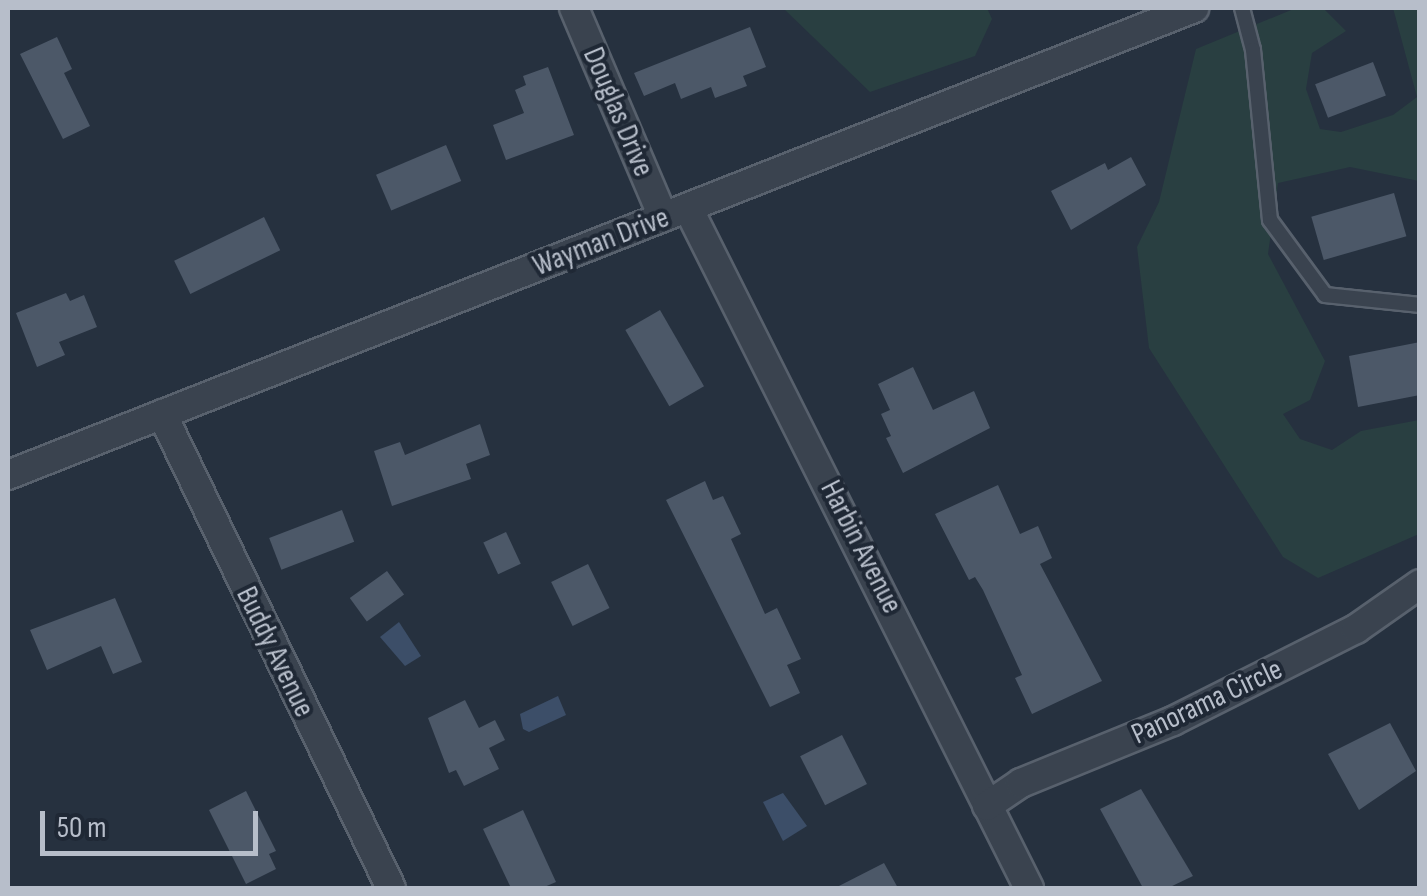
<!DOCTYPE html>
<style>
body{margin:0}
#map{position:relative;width:1427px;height:896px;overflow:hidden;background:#26313f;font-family:"Sofia Sans Condensed",sans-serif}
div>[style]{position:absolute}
.green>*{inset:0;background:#293f41}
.water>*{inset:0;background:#3c4e68}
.building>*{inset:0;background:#4c5868;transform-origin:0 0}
.roads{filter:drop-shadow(2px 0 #58616d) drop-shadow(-2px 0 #58616d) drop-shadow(0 2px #58616d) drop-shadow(0 -2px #58616d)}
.lane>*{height:14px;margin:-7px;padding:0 7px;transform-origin:7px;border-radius:7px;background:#3a434f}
.street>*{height:28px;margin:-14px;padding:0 14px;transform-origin:14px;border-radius:14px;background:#3a434f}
span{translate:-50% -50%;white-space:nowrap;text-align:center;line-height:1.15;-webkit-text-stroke:8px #1f2835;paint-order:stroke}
.street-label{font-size:30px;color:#b7beca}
.frame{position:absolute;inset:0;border:10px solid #b7beca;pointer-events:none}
.scale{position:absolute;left:40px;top:811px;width:218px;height:45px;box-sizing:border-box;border:5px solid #b7beca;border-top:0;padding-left:12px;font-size:30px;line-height:35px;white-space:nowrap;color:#b7beca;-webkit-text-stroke:8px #1f2835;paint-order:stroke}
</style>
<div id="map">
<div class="green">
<i style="clip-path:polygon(783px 8px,987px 8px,992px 19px,975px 56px,870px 92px)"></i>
<i style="clip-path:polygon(1296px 8px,1323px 8px,1346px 31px,1312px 53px,1306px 89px,1320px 129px,1341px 132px,1393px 115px,1417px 97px,1393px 8px,1419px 8px,1419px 181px,1350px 167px,1278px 183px,1268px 254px,1325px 361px,1310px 400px,1283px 414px,1300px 439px,1332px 450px,1361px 431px,1419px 420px,1419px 534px,1318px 578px,1283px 557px,1149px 348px,1137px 247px,1159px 202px,1196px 49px)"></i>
</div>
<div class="water">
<i style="clip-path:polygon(399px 622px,421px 656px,405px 666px,380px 637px)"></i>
<i style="clip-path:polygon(558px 696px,566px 715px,529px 732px,523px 729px,520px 714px)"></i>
<i style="clip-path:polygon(783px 793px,807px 826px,783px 841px,763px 802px)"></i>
</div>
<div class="building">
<i style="clip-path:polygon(750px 27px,766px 67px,743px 76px,747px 86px,715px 98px,711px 87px,681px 99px,675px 83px,644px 96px,634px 73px)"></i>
<i style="clip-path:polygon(57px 37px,72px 69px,64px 73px,90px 126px,63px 139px,20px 54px)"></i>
<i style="left:1373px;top:62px;width:36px;height:62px;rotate:69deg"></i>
<i style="clip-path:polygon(548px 67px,574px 135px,506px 160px,493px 125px,524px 113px,515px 90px,526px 85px,523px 76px)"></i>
<i style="left:446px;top:145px;width:39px;height:76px;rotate:67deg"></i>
<i style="clip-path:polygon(1131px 157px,1146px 185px,1071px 230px,1051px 191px,1105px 163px,1108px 170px)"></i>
<i style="left:1394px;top:193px;width:45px;height:86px;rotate:74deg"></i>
<i style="left:264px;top:217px;width:37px;height:100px;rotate:64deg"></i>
<i style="clip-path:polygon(66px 293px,70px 301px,84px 295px,97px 327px,59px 342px,65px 355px,37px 367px,16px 313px)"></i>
<i style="left:660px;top:310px;width:88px;height:40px;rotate:60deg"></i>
<i style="clip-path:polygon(1420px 342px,1420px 395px,1358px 407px,1349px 356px)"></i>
<i style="clip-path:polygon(913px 367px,933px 410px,974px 391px,990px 428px,903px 473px,886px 438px,891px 436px,881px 414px,890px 410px,878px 384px)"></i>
<i style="clip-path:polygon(480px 424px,490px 455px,466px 464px,471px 479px,392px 506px,374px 451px,400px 442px,405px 455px)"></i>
<i style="clip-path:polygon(705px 481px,713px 500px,723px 496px,741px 534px,731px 539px,765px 614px,777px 608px,801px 659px,787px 665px,800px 693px,770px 707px,666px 500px)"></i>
<i style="clip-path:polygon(998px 485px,1020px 534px,1038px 526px,1052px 558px,1040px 564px,1102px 681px,1032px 714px,1015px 678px,1022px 675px,983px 590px,975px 577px,969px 580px,935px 514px)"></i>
<i style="left:342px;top:510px;width:34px;height:78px;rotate:69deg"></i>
<i style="left:506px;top:532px;width:35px;height:25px;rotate:65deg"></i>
<i style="left:588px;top:564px;width:49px;height:41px;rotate:64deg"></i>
<i style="left:387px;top:571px;width:29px;height:46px;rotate:54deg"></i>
<i style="clip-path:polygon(115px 598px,142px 662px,113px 674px,101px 646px,47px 670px,30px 630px)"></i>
<i style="clip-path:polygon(465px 700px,479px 728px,495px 720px,505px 740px,489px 748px,499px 769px,464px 786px,456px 770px,449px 773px,428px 718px)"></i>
<i style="clip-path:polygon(1390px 723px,1416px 771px,1359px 810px,1328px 754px)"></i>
<i style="left:842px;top:735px;width:55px;height:47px;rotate:63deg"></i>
<i style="clip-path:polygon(1141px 789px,1193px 876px,1168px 888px,1143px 888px,1100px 809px)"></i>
<i style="clip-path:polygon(246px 791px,276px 851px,269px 854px,276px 869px,246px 884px,209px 810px)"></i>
<i style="clip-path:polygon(523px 810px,556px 882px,542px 888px,511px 888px,483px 829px)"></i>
<i style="clip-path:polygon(884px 863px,898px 888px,835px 888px)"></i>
</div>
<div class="roads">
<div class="lane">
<i style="left:1242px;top:8px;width:43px;rotate:75.3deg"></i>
<i style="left:1253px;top:50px;width:171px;rotate:84.3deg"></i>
<i style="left:1270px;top:220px;width:93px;rotate:53.7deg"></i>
<i style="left:1325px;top:295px;width:96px;rotate:6deg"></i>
</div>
<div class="street">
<i style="left:574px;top:8px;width:227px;rotate:66.9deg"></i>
<i style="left:688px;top:208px;width:761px;rotate:63.37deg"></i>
<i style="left:162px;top:414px;width:526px;rotate:64.21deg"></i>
<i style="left:8px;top:475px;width:1275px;rotate:-21.49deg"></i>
<i style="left:987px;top:806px;width:41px;rotate:-34.1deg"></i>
<i style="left:1021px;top:783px;width:164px;rotate:-22.2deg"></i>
<i style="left:1173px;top:721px;width:205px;rotate:-26.7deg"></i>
<i style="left:1356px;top:629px;width:78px;rotate:-35.1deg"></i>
</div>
</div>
<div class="street-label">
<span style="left:618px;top:112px;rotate:67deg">Douglas Drive</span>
<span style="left:601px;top:242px;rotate:-21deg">Wayman Drive</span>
<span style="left:861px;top:547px;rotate:63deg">Harbin Avenue</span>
<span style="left:275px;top:652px;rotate:64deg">Buddy Avenue</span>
<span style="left:1207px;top:702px;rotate:-25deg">Panorama Circle</span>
</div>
<div class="frame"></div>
<div class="scale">50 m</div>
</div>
